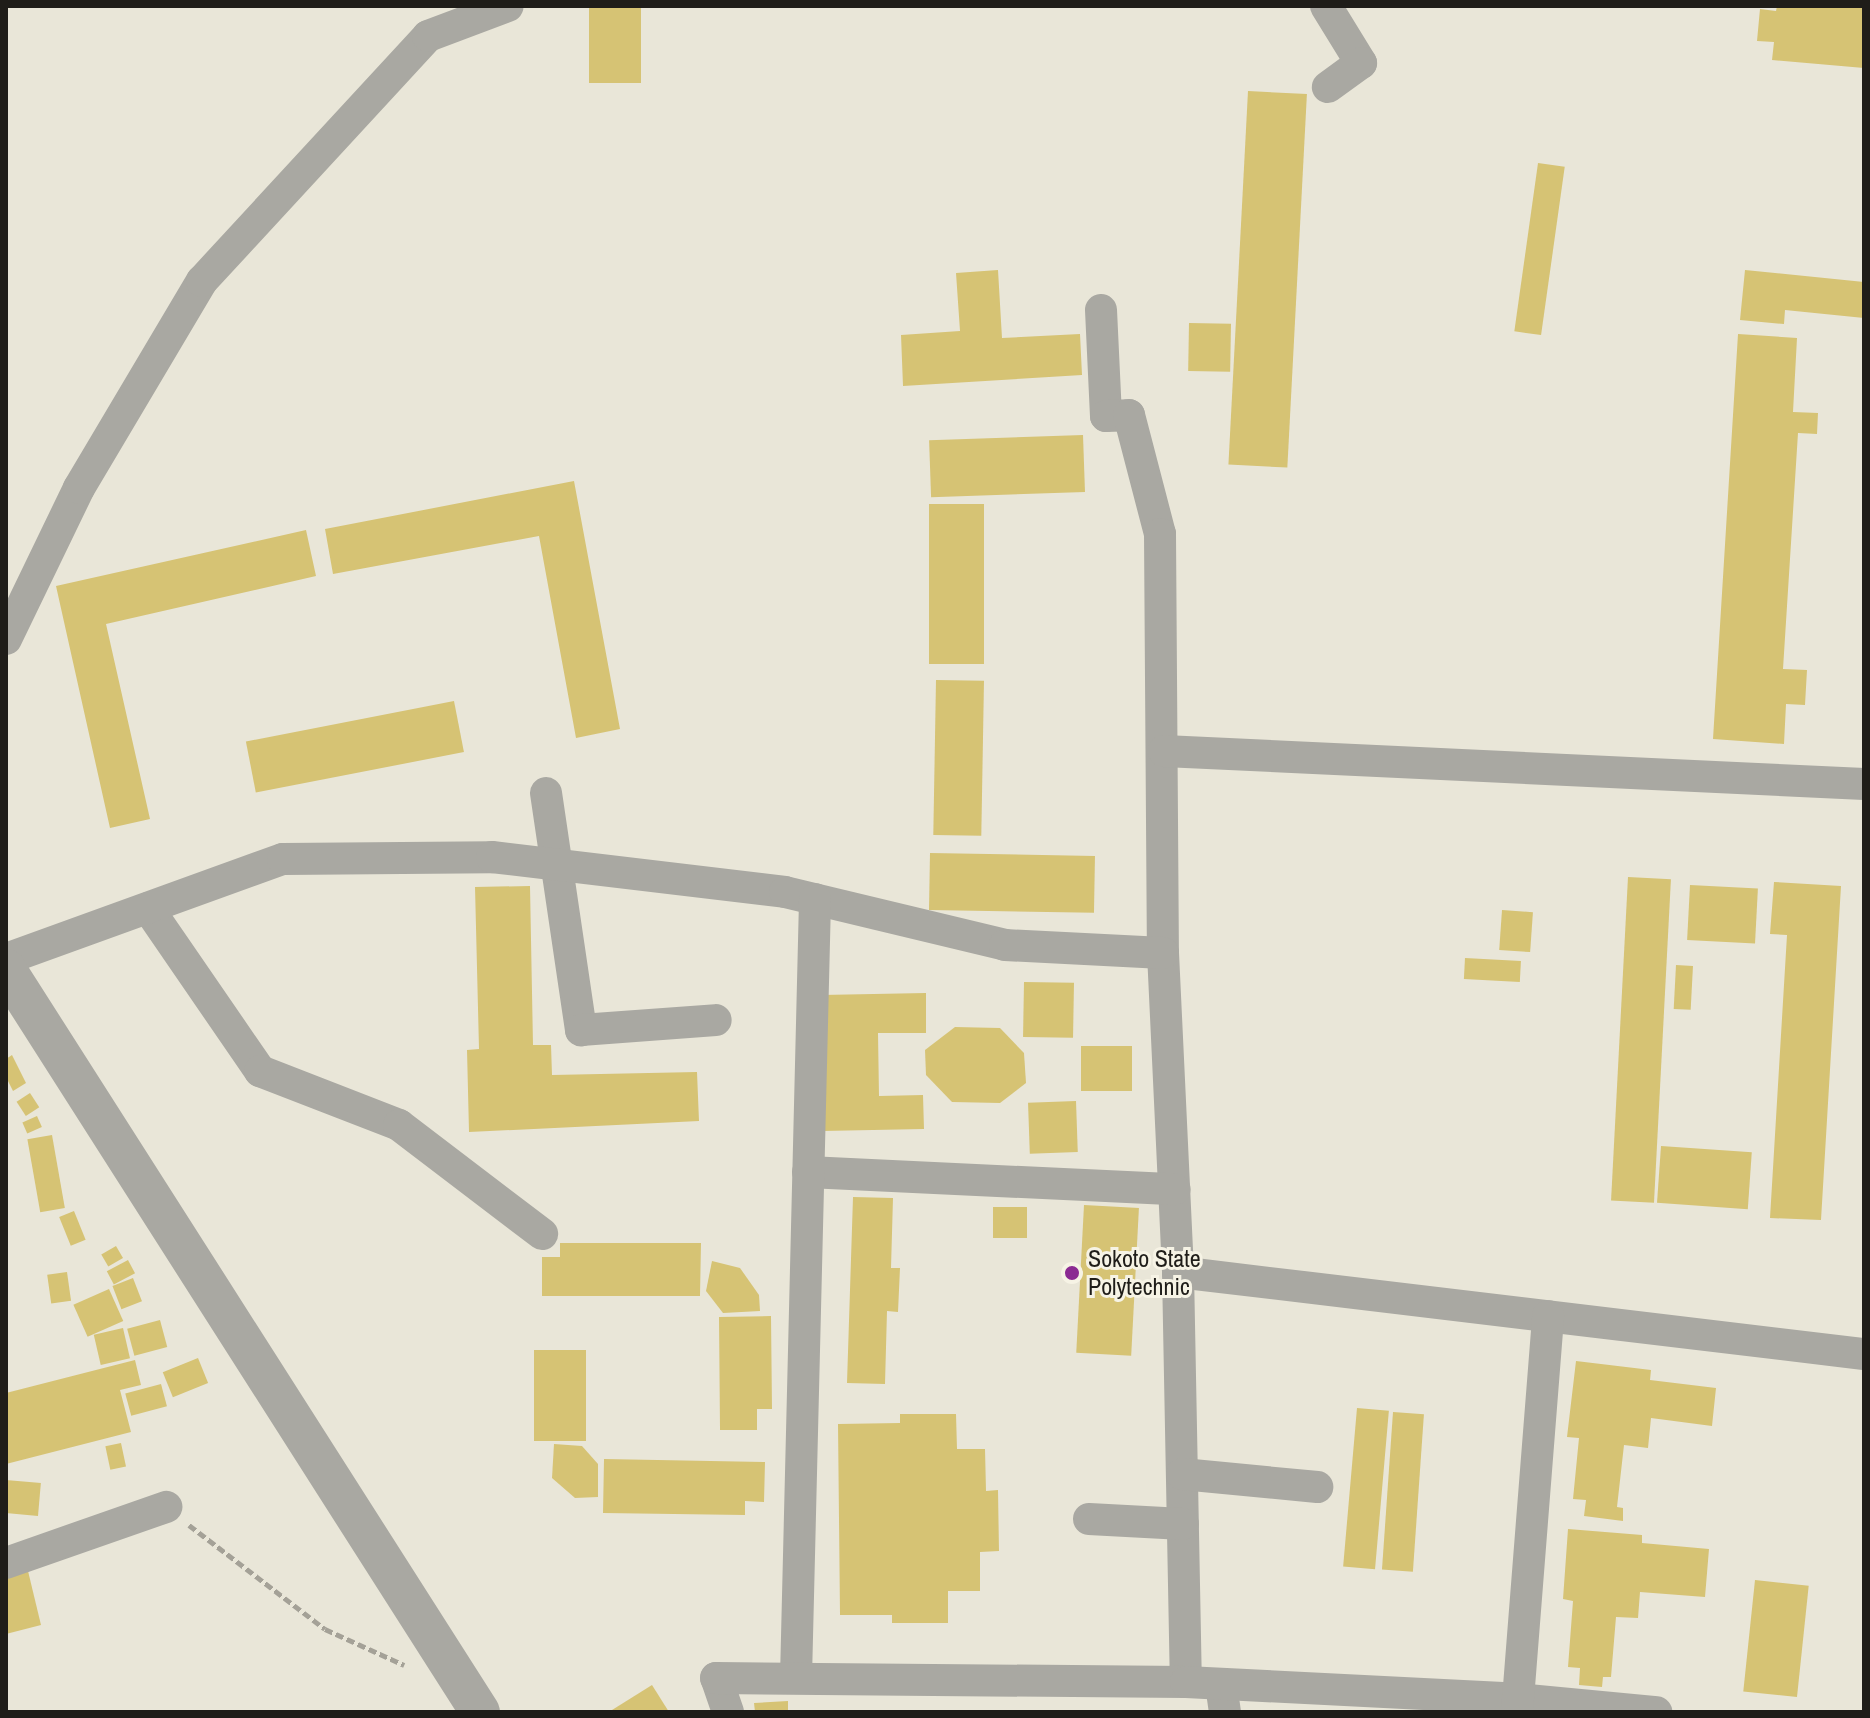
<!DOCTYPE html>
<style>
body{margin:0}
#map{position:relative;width:1870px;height:1718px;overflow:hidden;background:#e9e6d8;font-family:"Archivo Narrow",sans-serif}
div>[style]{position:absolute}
.building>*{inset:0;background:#d6c374;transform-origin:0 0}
.path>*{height:5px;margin-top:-2.5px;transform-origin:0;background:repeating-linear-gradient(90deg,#a4a197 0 8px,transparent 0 12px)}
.minor>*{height:32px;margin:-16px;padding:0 16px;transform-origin:16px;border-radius:16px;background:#a9a8a2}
.tertiary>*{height:40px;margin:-20px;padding:0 20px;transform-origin:20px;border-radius:20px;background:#a9a8a2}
.dots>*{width:22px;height:22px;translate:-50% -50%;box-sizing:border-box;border:4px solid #f6f3e5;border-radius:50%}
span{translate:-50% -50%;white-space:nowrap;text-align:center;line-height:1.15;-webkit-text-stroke:6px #f6f3e5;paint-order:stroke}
.poi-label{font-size:24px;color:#1f1d19}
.left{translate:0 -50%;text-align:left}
.frame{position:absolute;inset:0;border:8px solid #1f1d19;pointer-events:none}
</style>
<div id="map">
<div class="building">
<i style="left:589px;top:6px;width:52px;height:77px"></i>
<i style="clip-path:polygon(1777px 6px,1864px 6px,1864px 68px,1772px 60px,1774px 42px,1757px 41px,1760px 9px,1776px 11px)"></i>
<i style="left:1248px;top:91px;width:59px;height:374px;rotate:3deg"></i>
<i style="left:1538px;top:163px;width:27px;height:170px;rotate:8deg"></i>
<i style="clip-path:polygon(998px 270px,1002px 338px,1080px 334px,1082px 375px,903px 386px,901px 335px,960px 331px,956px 273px)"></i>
<i style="clip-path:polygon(1745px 270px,1864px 282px,1864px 318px,1785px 310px,1784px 324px,1740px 320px)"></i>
<i style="left:1189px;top:323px;width:42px;height:48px;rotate:1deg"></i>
<i style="clip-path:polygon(1738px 334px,1797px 338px,1793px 412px,1818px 413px,1817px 434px,1798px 433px,1783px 669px,1807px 670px,1805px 705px,1786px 704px,1784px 744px,1713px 739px)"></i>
<i style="left:1083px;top:435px;width:57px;height:154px;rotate:88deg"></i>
<i style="clip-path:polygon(574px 481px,620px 729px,576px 738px,539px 536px,333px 574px,325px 529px)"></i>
<i style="left:929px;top:504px;width:55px;height:160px"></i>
<i style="clip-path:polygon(306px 530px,316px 576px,106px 624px,150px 819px,110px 828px,56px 586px)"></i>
<i style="left:936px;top:680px;width:48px;height:155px;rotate:1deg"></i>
<i style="left:454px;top:701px;width:52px;height:212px;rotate:79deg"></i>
<i style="left:930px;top:853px;width:165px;height:57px;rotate:1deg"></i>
<i style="left:1628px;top:877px;width:43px;height:324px;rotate:3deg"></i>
<i style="clip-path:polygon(1774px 882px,1841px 886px,1821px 1220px,1770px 1218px,1787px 935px,1770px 934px)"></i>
<i style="left:1690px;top:885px;width:68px;height:55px;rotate:3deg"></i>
<i style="clip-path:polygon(530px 886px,533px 1045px,551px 1045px,552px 1075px,697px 1072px,699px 1121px,469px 1132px,467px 1050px,479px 1049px,475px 887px)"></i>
<i style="left:1502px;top:910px;width:31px;height:40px;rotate:4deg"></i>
<i style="left:1465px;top:958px;width:56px;height:21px;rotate:3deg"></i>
<i style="left:1676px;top:965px;width:17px;height:44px;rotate:3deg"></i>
<i style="left:1024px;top:982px;width:50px;height:55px;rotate:1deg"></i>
<i style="clip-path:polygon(926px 993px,926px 1033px,878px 1033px,879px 1096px,923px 1095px,924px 1129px,822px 1131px,821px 995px)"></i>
<i style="clip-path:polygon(955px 1027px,1000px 1028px,1024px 1053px,1026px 1083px,1000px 1103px,952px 1102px,926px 1075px,925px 1050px)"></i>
<i style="left:1081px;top:1046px;width:51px;height:45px"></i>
<i style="clip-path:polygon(12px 1055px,26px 1083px,13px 1091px,6px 1077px,6px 1059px)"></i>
<i style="left:30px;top:1093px;width:17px;height:16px;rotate:57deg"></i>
<i style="left:1076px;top:1101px;width:51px;height:48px;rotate:88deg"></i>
<i style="left:37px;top:1116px;width:12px;height:16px;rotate:66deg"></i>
<i style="left:52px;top:1135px;width:74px;height:25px;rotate:80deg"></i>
<i style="left:1661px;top:1146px;width:91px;height:57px;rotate:4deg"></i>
<i style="clip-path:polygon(853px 1197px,893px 1198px,891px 1268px,900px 1268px,898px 1312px,887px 1311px,885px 1384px,847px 1383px)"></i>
<i style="left:1084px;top:1205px;width:55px;height:148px;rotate:3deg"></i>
<i style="left:993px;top:1207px;width:34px;height:31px"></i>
<i style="left:74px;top:1211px;width:31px;height:16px;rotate:68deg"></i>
<i style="clip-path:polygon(560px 1243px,701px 1243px,700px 1296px,542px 1296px,542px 1257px,560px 1257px)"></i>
<i style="left:116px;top:1246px;width:14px;height:17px;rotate:60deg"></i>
<i style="left:128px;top:1260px;width:15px;height:24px;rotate:62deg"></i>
<i style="clip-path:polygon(712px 1261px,740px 1268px,759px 1295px,760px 1311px,723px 1313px,706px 1291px)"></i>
<i style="left:67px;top:1272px;width:29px;height:20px;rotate:82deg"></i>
<i style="left:133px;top:1278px;width:25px;height:22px;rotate:69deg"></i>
<i style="left:109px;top:1289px;width:35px;height:39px;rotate:66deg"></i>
<i style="clip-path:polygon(771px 1316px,772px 1409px,757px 1409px,757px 1430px,720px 1430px,719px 1317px)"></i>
<i style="left:160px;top:1320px;width:28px;height:34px;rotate:75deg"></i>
<i style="left:123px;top:1328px;width:31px;height:30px;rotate:77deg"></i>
<i style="left:534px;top:1350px;width:52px;height:91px"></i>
<i style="left:198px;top:1358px;width:27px;height:38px;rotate:68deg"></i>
<i style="clip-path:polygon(135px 1360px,141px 1385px,120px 1390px,131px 1432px,6px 1464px,6px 1393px)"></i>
<i style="clip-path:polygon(1576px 1361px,1651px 1370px,1650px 1380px,1716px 1388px,1712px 1426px,1651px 1418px,1648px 1448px,1624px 1445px,1617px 1507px,1623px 1508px,1623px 1521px,1584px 1516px,1586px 1500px,1573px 1499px,1579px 1438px,1567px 1437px)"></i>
<i style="left:161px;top:1384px;width:23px;height:37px;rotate:75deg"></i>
<i style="left:1357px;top:1408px;width:32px;height:159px;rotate:5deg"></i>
<i style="left:1393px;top:1412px;width:31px;height:158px;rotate:4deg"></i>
<i style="clip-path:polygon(900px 1414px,956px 1414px,957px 1449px,985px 1449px,986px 1491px,998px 1490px,999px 1551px,980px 1552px,980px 1591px,948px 1591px,948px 1623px,892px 1623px,892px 1615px,840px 1615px,838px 1424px,900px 1423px)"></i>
<i style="left:121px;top:1443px;width:24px;height:16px;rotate:78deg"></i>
<i style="clip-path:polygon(554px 1444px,582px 1446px,598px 1464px,598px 1497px,575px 1498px,552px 1478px)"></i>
<i style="clip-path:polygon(604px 1459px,765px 1462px,764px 1502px,745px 1501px,745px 1515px,603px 1513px)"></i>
<i style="left:6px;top:1480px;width:35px;height:33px;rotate:5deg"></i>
<i style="clip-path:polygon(1568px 1529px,1642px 1535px,1642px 1543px,1709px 1549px,1705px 1597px,1640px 1592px,1638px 1618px,1616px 1617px,1611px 1677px,1603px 1677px,1602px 1687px,1579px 1685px,1580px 1668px,1568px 1667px,1573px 1601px,1563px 1599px)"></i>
<i style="clip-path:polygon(28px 1571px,41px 1625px,6px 1634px,6px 1577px)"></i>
<i style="left:1755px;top:1580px;width:54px;height:112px;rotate:6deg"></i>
<i style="clip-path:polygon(652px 1685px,669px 1712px,613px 1712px,612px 1710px)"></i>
<i style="clip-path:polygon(788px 1701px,788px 1712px,755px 1712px,754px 1703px)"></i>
</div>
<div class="path">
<i style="left:189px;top:1525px;width:171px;rotate:37.4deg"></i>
<i style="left:325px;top:1629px;width:87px;rotate:24.5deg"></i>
</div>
<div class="minor">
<i style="left:1326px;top:6px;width:67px;rotate:58.4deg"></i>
<i style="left:1361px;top:63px;width:41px;rotate:144deg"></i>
<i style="left:1101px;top:310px;width:106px;rotate:87.3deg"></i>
<i style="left:1106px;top:416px;width:23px;rotate:-2deg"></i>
<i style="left:1129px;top:415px;width:123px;rotate:75.4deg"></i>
<i style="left:1160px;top:534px;width:419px;rotate:89.6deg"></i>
<i style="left:1163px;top:953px;width:319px;rotate:87.3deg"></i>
<i style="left:1178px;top:1272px;width:410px;rotate:88.9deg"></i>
<i style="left:6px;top:639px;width:168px;rotate:-64.2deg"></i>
<i style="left:79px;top:488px;width:241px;rotate:-59.3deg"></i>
<i style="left:202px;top:281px;width:333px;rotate:-47.3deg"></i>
<i style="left:428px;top:36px;width:85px;rotate:-20.6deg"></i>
<i style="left:1164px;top:751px;width:701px;rotate:2.7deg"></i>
<i style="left:546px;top:793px;width:240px;rotate:81.6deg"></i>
<i style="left:581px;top:1030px;width:135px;rotate:-4.2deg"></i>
<i style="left:148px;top:908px;width:198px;rotate:55.5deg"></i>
<i style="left:260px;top:1071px;width:149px;rotate:21.2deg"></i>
<i style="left:399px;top:1125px;width:180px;rotate:37.3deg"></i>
<i style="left:6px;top:959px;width:294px;rotate:-19.9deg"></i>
<i style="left:283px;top:859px;width:209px;rotate:-0.5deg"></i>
<i style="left:492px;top:857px;width:295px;rotate:6.8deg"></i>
<i style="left:785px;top:892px;width:226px;rotate:13.5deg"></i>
<i style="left:1005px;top:945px;width:158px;rotate:2.9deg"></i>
<i style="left:808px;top:1172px;width:367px;rotate:2.7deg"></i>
<i style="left:1178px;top:1272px;width:691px;rotate:6.82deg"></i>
<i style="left:1182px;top:1474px;width:136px;rotate:5.5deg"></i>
<i style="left:1089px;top:1519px;width:94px;rotate:3deg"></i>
<i style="left:6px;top:1563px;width:170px;rotate:-19.3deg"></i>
<i style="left:796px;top:1678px;width:779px;rotate:-88.6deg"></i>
<i style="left:1221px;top:1684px;width:28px;rotate:82deg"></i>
<i style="left:728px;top:1712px;width:36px;rotate:-109deg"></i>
<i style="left:716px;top:1678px;width:470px;rotate:0.5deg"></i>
<i style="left:1186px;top:1682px;width:332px;rotate:2.9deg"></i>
<i style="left:1518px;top:1699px;width:139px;rotate:5.4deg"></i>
<i style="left:1517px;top:1712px;width:397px;rotate:-85.5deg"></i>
</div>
<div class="tertiary">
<i style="left:6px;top:969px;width:881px;rotate:57.46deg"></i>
</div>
<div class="dots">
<i style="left:1072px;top:1273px;background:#8b2a92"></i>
</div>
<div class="poi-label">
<span class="left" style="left:1088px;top:1273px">Sokoto State<br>Polytechnic</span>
</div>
<div class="frame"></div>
</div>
